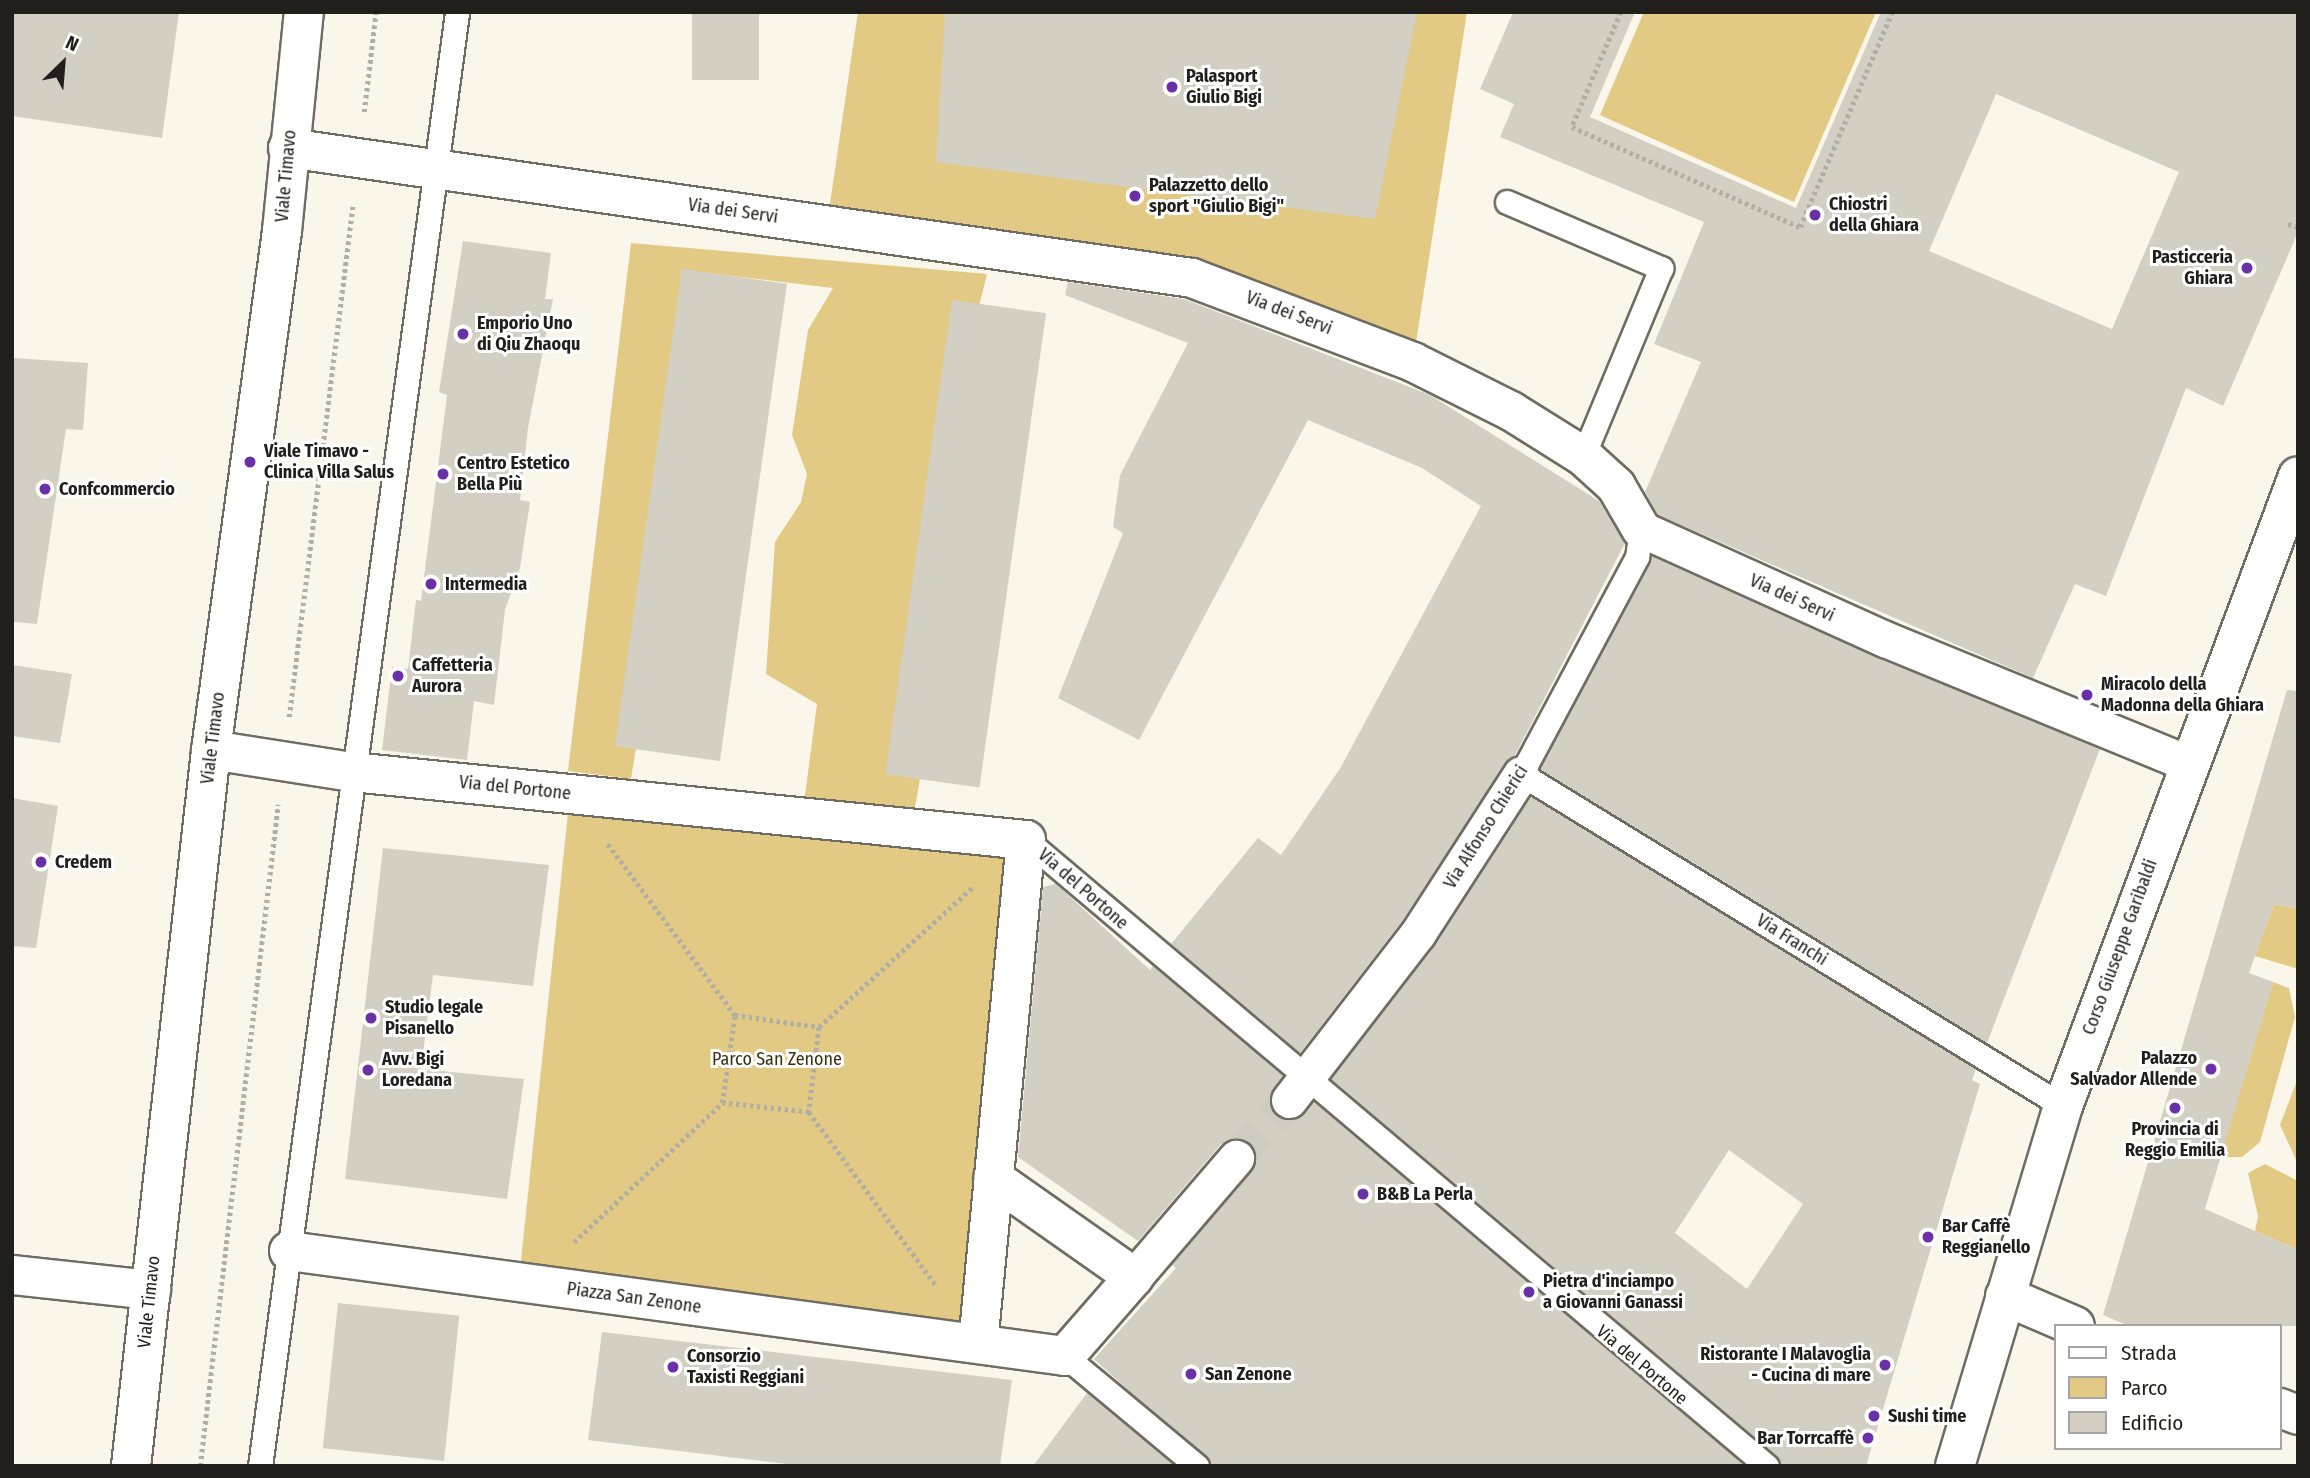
<!DOCTYPE html>
<meta charset="utf-8">
<style>
body{margin:0}
#map{position:relative;width:2310px;height:1478px;overflow:hidden;background:#faf6ea;font-family:"Fira Sans Condensed",sans-serif}
div>[style]{position:absolute}
.green>*{inset:0;background:#e2ca84;transform-origin:0 0}
.building>*{inset:0;background:#d3cfc3;transform-origin:0 0}
.pedestrian-tunnel>*{height:35px;margin-top:-17.5px;transform-origin:0;background:repeating-linear-gradient(90deg,#cecbc1 0 35px,transparent 0 53px)}
.path>*{height:4.5px;margin-top:-2.25px;transform-origin:0;background:repeating-linear-gradient(90deg,#b1aea5 0 3.5px,transparent 0 7px)}
.roads{filter:drop-shadow(2px 0 #6f6c61) drop-shadow(-2px 0 #6f6c61) drop-shadow(0 2px #6f6c61) drop-shadow(0 -2px #6f6c61)}
.service>*{height:23px;margin:-11.5px;padding:0 11.5px;transform-origin:11.5px;border-radius:11.5px;background:#fff}
.pedestrian>*{height:35px;margin:-17.5px;padding:0 17.5px;transform-origin:17.5px;border-radius:17.5px;background:#fff}
.minor>*{height:38px;margin:-19px;padding:0 19px;transform-origin:19px;border-radius:19px;background:#fff}
.tertiary>*{height:38px;margin:-19px;padding:0 19px;transform-origin:19px;border-radius:19px;background:#fff}
.secondary>*{height:38px;margin:-19px;padding:0 19px;transform-origin:19px;border-radius:19px;background:#fff}
.dots>*{width:19px;height:19px;translate:-50% -50%;box-sizing:border-box;border:4px solid #fff;border-radius:50%}
span{translate:-50% -50%;white-space:nowrap;text-align:center;line-height:1.15;-webkit-text-stroke:6px #fff;paint-order:stroke}
.poi-label{font-size:18px;color:#201f1b;font-weight:700}
.left{translate:0 -50%;text-align:left}
.right{translate:-100% -50%;text-align:right}
.street-label{font-size:18px;color:#201f1b}
.park-label{font-size:18px;color:#3c310f}
.frame{position:absolute;inset:0;border:14px solid #201f1b;pointer-events:none}
.legend{position:absolute;left:2054px;top:1324px;width:228px;height:126px;box-sizing:border-box;background:#fff;border:2px solid #a6a5a4;margin:0;padding:9px 12px;list-style:none;font-size:21px;color:#201f1b}
.legend li{display:flex;align-items:center;gap:14px;height:35px}
.legend b{width:35px;border:2px solid #a6a5a4}
.north{position:absolute;left:28px;top:28px;width:70px;height:70px;-webkit-text-stroke:5px #fff;paint-order:stroke;rotate:25deg;font-size:19px;font-weight:700;line-height:28px;text-align:center;color:#201f1b}
.north::after{content:'';display:block;margin:auto;width:24px;height:32px;background:#201f1b;clip-path:polygon(50% 0,100% 100%,50% 72%,0 100%)}
</style>
<div id="map">
<div class="green">
<i style="clip-path:polygon(858px 12px,1467px 12px,1413px 362px,1272px 304px,827px 224px)"></i>
<i style="clip-path:polygon(1644px 12px,1876px 12px,1794px 202px,1600px 115px)"></i>
<i style="clip-path:polygon(631px 243px,987px 274px,917px 556px,888px 774px,920px 779px,913px 818px,804px 803px,817px 704px,766px 674px,775px 542px,801px 502px,807px 474px,792px 435px,808px 330px,833px 288px,682px 270px,654px 484px,672px 486px,652px 527px,624px 746px,636px 748px,631px 779px,568px 771px)"></i>
<i style="left:570px;top:794px;width:458px;height:492px;rotate:6deg"></i>
<i style="clip-path:polygon(2274px 904px,2298px 909px,2298px 969px,2255px 956px)"></i>
<i style="clip-path:polygon(2273px 982px,2289px 988px,2295px 1017px,2260px 1142px,2242px 1157px,2220px 1157px)"></i>
<i style="clip-path:polygon(2298px 1078px,2298px 1164px,2280px 1125px)"></i>
<i style="clip-path:polygon(2265px 1164px,2298px 1181px,2298px 1250px,2255px 1231px,2258px 1216px,2248px 1173px)"></i>
</div>
<div class="building">
<i style="clip-path:polygon(12px 12px,179px 12px,162px 138px,12px 116px)"></i>
<i style="left:692px;top:12px;width:67px;height:68px"></i>
<i style="clip-path:polygon(945px 12px,1417px 12px,1375px 219px,936px 162px)"></i>
<i style="clip-path:polygon(evenodd,1513px 12px,1635px 12px,1590px 117px,1796px 208px,1881px 12px,2298px 12px,2298px 232px,2223px 406px,2186px 388px,2106px 596px,2075px 584px,2033px 678px,1658px 515px,1645px 492px,1701px 362px,1654px 344px,1704px 222px,1500px 137px,1514px 104px,1480px 89px,1513px 12px,1996px 94px,2179px 172px,2112px 329px,1929px 251px,1996px 94px)"></i>
<i style="clip-path:polygon(463px 241px,551px 253px,545px 299px,553px 299px,528px 428px,520px 500px,530px 502px,520px 568px,505px 610px,494px 705px,474px 701px,467px 760px,382px 750px,392px 667px,408px 669px,416px 600px,421px 601px,447px 395px,439px 392px)"></i>
<i style="left:682px;top:269px;width:106px;height:482px;rotate:8deg"></i>
<i style="clip-path:polygon(1068px 282px,1184px 299px,1430px 395px,1599px 501px,1625px 543px,1515px 755px,1402px 921px,1300px 1053px,1171px 944px,1258px 838px,1281px 855px,1341px 767px,1481px 506px,1422px 468px,1308px 420px,1139px 740px,1058px 698px,1123px 533px,1113px 527px,1120px 475px,1188px 343px,1065px 295px)"></i>
<i style="left:952px;top:300px;width:95px;height:479px;rotate:8deg"></i>
<i style="clip-path:polygon(12px 358px,88px 363px,83px 430px,66px 429px,37px 624px,12px 622px)"></i>
<i style="clip-path:polygon(1651px 556px,2100px 749px,1987px 1043px,1540px 769px)"></i>
<i style="clip-path:polygon(12px 665px,72px 674px,60px 743px,12px 736px)"></i>
<i style="clip-path:polygon(2287px 690px,2298px 691px,2298px 909px,2274px 904px,2249px 973px,2273px 982px,2205px 1209px,2298px 1250px,2298px 1326px,2129px 1326px,2103px 1315px)"></i>
<i style="clip-path:polygon(evenodd,1531px 796px,1976px 1069px,1972px 1080px,1980px 1084px,1866px 1466px,1781px 1466px,1776px 1455px,1331px 1079px,1435px 944px,1531px 796px,1729px 1150px,1803px 1204px,1747px 1289px,1675px 1233px,1729px 1150px)"></i>
<i style="clip-path:polygon(12px 798px,58px 806px,36px 948px,12px 946px)"></i>
<i style="clip-path:polygon(383px 848px,549px 865px,533px 986px,433px 975px,421px 1069px,524px 1079px,507px 1199px,345px 1179px)"></i>
<i style="clip-path:polygon(1056px 884px,1150px 970px,1153px 966px,1283px 1075px,1269px 1097px,1276px 1115px,1296px 1119px,1313px 1101px,1745px 1466px,1211px 1466px,1094px 1359px,1176px 1268px,1171px 1264px,1251px 1171px,1255px 1152px,1240px 1138px,1221px 1144px,1138px 1241px,1018px 1157px,1043px 887px)"></i>
<i style="left:338px;top:1303px;width:122px;height:146px;rotate:6deg"></i>
<i style="clip-path:polygon(602px 1332px,1012px 1380px,1000px 1466px,804px 1466px,588px 1440px)"></i>
<i style="clip-path:polygon(1087px 1393px,1175px 1466px,1033px 1466px)"></i>
</div>
<div class="pedestrian-tunnel">
<i style="left:1236px;top:1158px;width:79px;rotate:-47.6deg"></i>
</div>
<div class="path">
<i style="left:1621px;top:12px;width:125px;rotate:113.1deg"></i>
<i style="left:1572px;top:127px;width:249px;rotate:23.7deg"></i>
<i style="left:1800px;top:227px;width:234px;rotate:-66.8deg"></i>
<i style="left:364px;top:112px;width:101px;rotate:-83.2deg"></i>
<i style="left:2288px;top:224px;width:10px;rotate:17deg"></i>
<i style="left:289px;top:717px;width:517px;rotate:-82.89deg"></i>
<i style="left:608px;top:844px;width:213px;rotate:53.4deg"></i>
<i style="left:819px;top:1027px;width:210px;rotate:-42.3deg"></i>
<i style="left:809px;top:1112px;width:217px;rotate:53.8deg"></i>
<i style="left:574px;top:1242px;width:203px;rotate:-43.2deg"></i>
<i style="left:722px;top:1103px;width:89px;rotate:-81.6deg"></i>
<i style="left:735px;top:1015px;width:85px;rotate:8.1deg"></i>
<i style="left:819px;top:1027px;width:86px;rotate:96.7deg"></i>
<i style="left:809px;top:1112px;width:87px;rotate:-174.1deg"></i>
<i style="left:200px;top:1466px;width:666px;rotate:-83.27deg"></i>
</div>
<div class="roads">
<div class="service">
<i style="left:1507px;top:202px;width:168px;rotate:23.2deg"></i>
<i style="left:1661px;top:268px;width:204px;rotate:112.5deg"></i>
<i style="left:1641px;top:529px;width:28px;rotate:98deg"></i>
<i style="left:1637px;top:557px;width:246px;rotate:118.1deg"></i>
<i style="left:1521px;top:774px;width:636px;rotate:31.49deg"></i>
<i style="left:1026px;top:840px;width:970px;rotate:40.19deg"></i>
<i style="left:1065px;top:1356px;width:172px;rotate:39.8deg"></i>
<i style="left:260px;top:1466px;width:1467px;rotate:-82.28deg"></i>
</div>
<div class="pedestrian">
<i style="left:1641px;top:529px;width:268px;rotate:24.3deg"></i>
<i style="left:1885px;top:639px;width:327px;rotate:22.3deg"></i>
<i style="left:1289px;top:1100px;width:211px;rotate:-52.3deg"></i>
<i style="left:1418px;top:933px;width:189px;rotate:-57.1deg"></i>
<i style="left:1134px;top:1277px;width:157px;rotate:-49.4deg"></i>
</div>
<div class="minor">
<i style="left:288px;top:148px;width:913px;rotate:8.18deg"></i>
<i style="left:1192px;top:278px;width:236px;rotate:20.8deg"></i>
<i style="left:1413px;top:362px;width:110px;rotate:26.6deg"></i>
<i style="left:1511px;top:411px;width:85px;rotate:32deg"></i>
<i style="left:1583px;top:456px;width:45px;rotate:42.3deg"></i>
<i style="left:1616px;top:486px;width:50px;rotate:59.8deg"></i>
<i style="left:211px;top:750px;width:143px;rotate:8.9deg"></i>
<i style="left:352px;top:772px;width:677px;rotate:5.76deg"></i>
<i style="left:1026px;top:840px;width:506px;rotate:95.44deg"></i>
<i style="left:289px;top:1251px;width:783px;rotate:7.71deg"></i>
<i style="left:1065px;top:1356px;width:105px;rotate:-48.9deg"></i>
<i style="left:1134px;top:1277px;width:172px;rotate:-144.9deg"></i>
<i style="left:12px;top:1275px;width:140px;rotate:6.2deg"></i>
<i style="left:2005px;top:1296px;width:76px;rotate:23.2deg"></i>
<i style="left:2280px;top:1408px;width:19px;rotate:21deg"></i>
</div>
<div class="tertiary">
<i style="left:1955px;top:1466px;width:376px;rotate:-73.3deg"></i>
<i style="left:2063px;top:1106px;width:672px;rotate:-69.54deg"></i>
</div>
<div class="secondary">
<i style="left:131px;top:1466px;width:720px;rotate:-83.62deg"></i>
<i style="left:211px;top:750px;width:524px;rotate:-82.21deg"></i>
<i style="left:282px;top:231px;width:220px;rotate:-84.3deg"></i>
</div>
</div>
<div class="dots">
<i style="left:1172px;top:87px;background:#6930a7"></i>
<i style="left:1135px;top:196px;background:#6930a7"></i>
<i style="left:1815px;top:215px;background:#6930a7"></i>
<i style="left:2247px;top:268px;background:#6930a7"></i>
<i style="left:463px;top:334px;background:#6930a7"></i>
<i style="left:250px;top:462px;background:#6930a7"></i>
<i style="left:443px;top:474px;background:#6930a7"></i>
<i style="left:45px;top:489px;background:#6930a7"></i>
<i style="left:431px;top:584px;background:#6930a7"></i>
<i style="left:398px;top:676px;background:#6930a7"></i>
<i style="left:2087px;top:695px;background:#6930a7"></i>
<i style="left:41px;top:862px;background:#6930a7"></i>
<i style="left:371px;top:1018px;background:#6930a7"></i>
<i style="left:2211px;top:1069px;background:#6930a7"></i>
<i style="left:368px;top:1070px;background:#6930a7"></i>
<i style="left:2175px;top:1108px;background:#6930a7"></i>
<i style="left:1363px;top:1194px;background:#6930a7"></i>
<i style="left:1928px;top:1237px;background:#6930a7"></i>
<i style="left:1529px;top:1292px;background:#6930a7"></i>
<i style="left:1885px;top:1365px;background:#6930a7"></i>
<i style="left:673px;top:1367px;background:#6930a7"></i>
<i style="left:1191px;top:1374px;background:#6930a7"></i>
<i style="left:1874px;top:1416px;background:#6930a7"></i>
<i style="left:1868px;top:1438px;background:#6930a7"></i>
</div>
<div class="poi-label">
<span class="left" style="left:1186px;top:87px">Palasport<br>Giulio Bigi</span>
<span class="left" style="left:1149px;top:196px">Palazzetto dello<br>sport "Giulio Bigi"</span>
<span class="left" style="left:1829px;top:215px">Chiostri<br>della Ghiara</span>
<span class="right" style="left:2233px;top:268px">Pasticceria<br>Ghiara</span>
<span class="left" style="left:477px;top:334px">Emporio Uno<br>di Qiu Zhaoqu</span>
<span class="left" style="left:264px;top:462px">Viale Timavo -<br>Clinica Villa Salus</span>
<span class="left" style="left:457px;top:474px">Centro Estetico<br>Bella Più</span>
<span class="left" style="left:59px;top:489px">Confcommercio</span>
<span class="left" style="left:445px;top:584px">Intermedia</span>
<span class="left" style="left:412px;top:676px">Caffetteria<br>Aurora</span>
<span class="left" style="left:2101px;top:695px">Miracolo della<br>Madonna della Ghiara</span>
<span class="left" style="left:55px;top:862px">Credem</span>
<span class="left" style="left:385px;top:1018px">Studio legale<br>Pisanello</span>
<span class="right" style="left:2197px;top:1069px">Palazzo<br>Salvador Allende</span>
<span class="left" style="left:382px;top:1070px">Avv. Bigi<br>Loredana</span>
<span style="left:2175px;top:1140px">Provincia di<br>Reggio Emilia</span>
<span class="left" style="left:1377px;top:1194px">B&amp;B La Perla</span>
<span class="left" style="left:1942px;top:1237px">Bar Caffè<br>Reggianello</span>
<span class="left" style="left:1543px;top:1292px">Pietra d'inciampo<br>a Giovanni Ganassi</span>
<span class="right" style="left:1871px;top:1365px">Ristorante I Malavoglia<br>- Cucina di mare</span>
<span class="left" style="left:687px;top:1367px">Consorzio<br>Taxisti Reggiani</span>
<span class="left" style="left:1205px;top:1374px">San Zenone</span>
<span class="left" style="left:1888px;top:1416px">Sushi time</span>
<span class="right" style="left:1854px;top:1438px">Bar Torrcaffè</span>
</div>
<div class="street-label">
<span style="left:286px;top:176px;rotate:-85deg">Viale Timavo</span>
<span style="left:733px;top:211px;rotate:8deg">Via dei Servi</span>
<span style="left:1289px;top:313px;rotate:21deg">Via dei Servi</span>
<span style="left:1792px;top:598px;rotate:24deg">Via dei Servi</span>
<span style="left:213px;top:738px;rotate:-83deg">Viale Timavo</span>
<span style="left:515px;top:788px;rotate:6deg">Via del Portone</span>
<span style="left:1486px;top:827px;rotate:-58deg">Via Alfonso Chierici</span>
<span style="left:1083px;top:889px;rotate:41deg">Via del Portone</span>
<span style="left:1792px;top:940px;rotate:32deg">Via Franchi</span>
<span style="left:2120px;top:947px;rotate:-70deg">Corso Giuseppe Garibaldi</span>
<span style="left:634px;top:1298px;rotate:8deg">Piazza San Zenone</span>
<span style="left:149px;top:1302px;rotate:-84deg">Viale Timavo</span>
<span style="left:1642px;top:1365px;rotate:40deg">Via del Portone</span>
</div>
<div class="park-label">
<span style="left:777px;top:1059px">Parco San Zenone</span>
</div>
<div class="frame"></div>
<ul class="legend">
<li><b style="height:9px;background:#fff"></b>Strada</li>
<li><b style="height:19px;background:#e2ca84"></b>Parco</li>
<li><b style="height:19px;background:#d3cfc3"></b>Edificio</li>
</ul>
<div class="north">N</div>
</div>
